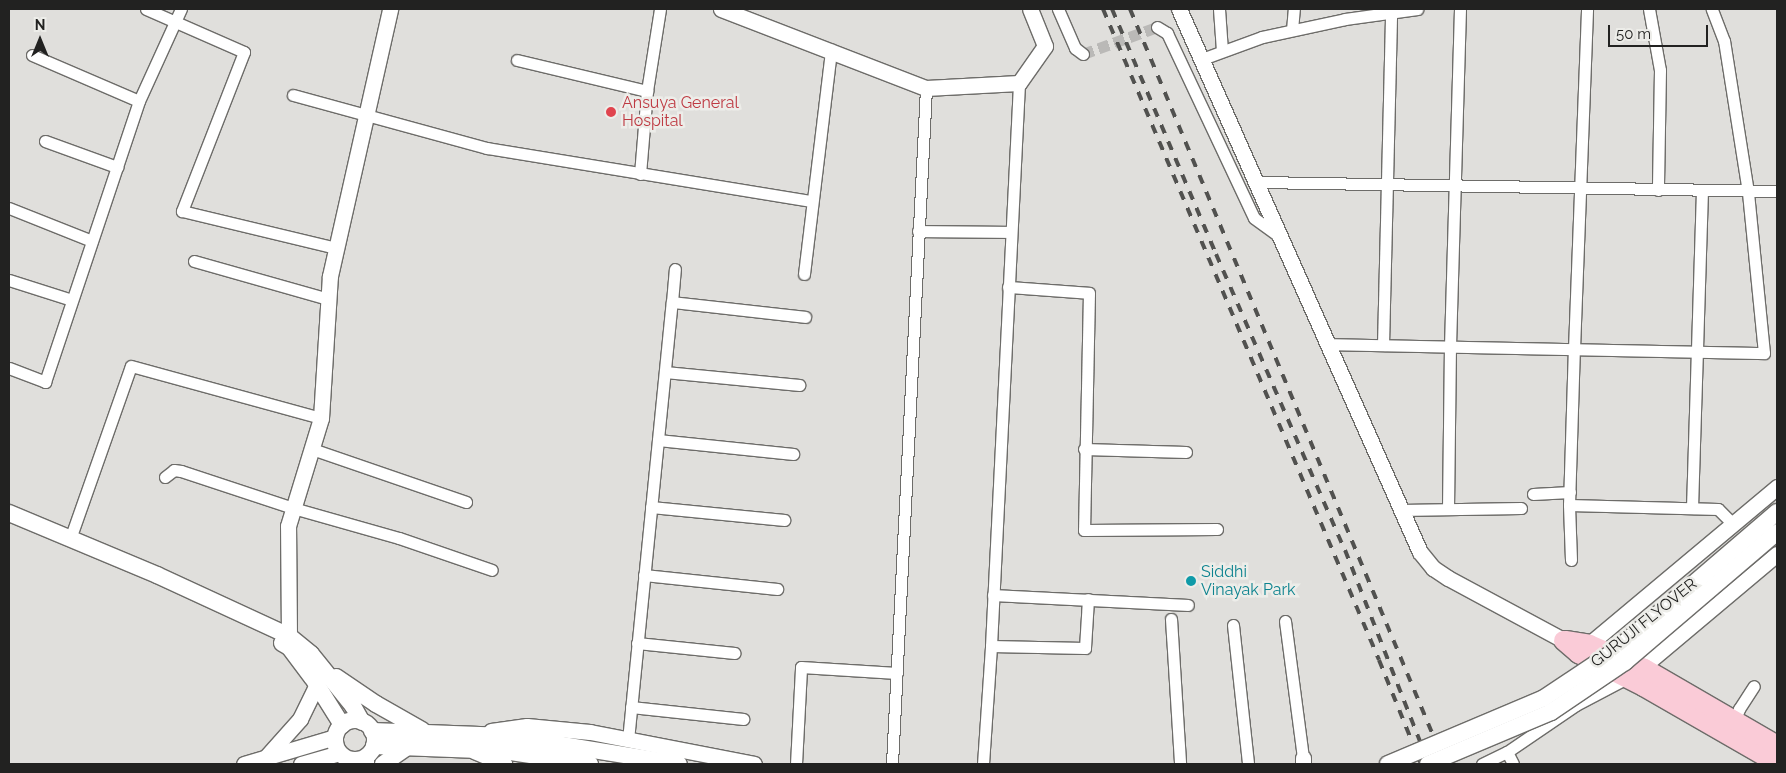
<!DOCTYPE html>
<style>
body{margin:0}
#map{position:relative;width:1786px;height:773px;overflow:hidden;background:#e0dfdc;font-family:Raleway,sans-serif}
div>[style]{position:absolute}
.minor-tunnel>*{height:11px;margin-top:-5.5px;transform-origin:0;background:repeating-linear-gradient(90deg,#bab9b7 0 11px,transparent 0 16.5px)}
.roads{filter:drop-shadow(1px 0 #6d6c69) drop-shadow(-1px 0 #6d6c69) drop-shadow(0 1px #6d6c69) drop-shadow(0 -1px #6d6c69)}
.minor>*{height:11px;margin:-5.5px;padding:0 5.5px;transform-origin:5.5px;border-radius:5.5px;background:#fff}
.tertiary>*{height:15px;margin:-7.5px;padding:0 7.5px;transform-origin:7.5px;border-radius:7.5px;background:#fff}
.secondary>*{height:16px;margin:-8px;padding:0 8px;transform-origin:8px;border-radius:8px;background:#fff}
.secondary>.ring{margin:-8px;padding:0;box-sizing:content-box;background:none;border:16px solid #fff;border-radius:50%}
.primary>*{height:19px;margin:-9.5px;padding:0 9.5px;transform-origin:9.5px;border-radius:9.5px;background:#facbd7}
.rail>*{height:4px;margin-top:-2px;transform-origin:0;background:repeating-linear-gradient(90deg,#51514f 0 9px,transparent 0 18px)}
.bridges{filter:drop-shadow(1px 0 #6d6c69) drop-shadow(-1px 0 #6d6c69) drop-shadow(0 1px #6d6c69) drop-shadow(0 -1px #6d6c69)}
.secondary-bridge>*{height:16px;margin:-8px;padding:0 8px;transform-origin:8px;border-radius:8px;background:#fff}
.dots>*{width:14px;height:14px;translate:-50% -50%;box-sizing:border-box;border:2px solid #edede9;border-radius:50%}
span{translate:-50% -50%;white-space:nowrap;text-align:center;line-height:1.15;-webkit-text-stroke:5px #edede9;paint-order:stroke}
.health-label{font-size:16px;color:#be3a42}
.left{translate:0 -50%;text-align:left}
.culture-label{font-size:16px;color:#0d838f}
.street-label{font-size:16px;color:#222221}
.frame{position:absolute;inset:0;border:10px solid #222221;pointer-events:none}
.north{position:absolute;left:15px;top:15px;width:50px;height:50px;-webkit-text-stroke:4px #edede9;paint-order:stroke;rotate:0deg;font-size:14px;font-weight:700;line-height:20px;text-align:center;color:#222221}
.north::after{content:'';display:block;margin:auto;width:18px;height:22px;background:#222221;clip-path:polygon(50% 0,100% 100%,50% 72%,0 100%)}
.scale{position:absolute;left:1608px;top:25px;width:100px;height:22px;box-sizing:border-box;border:2px solid #222221;border-top:0;padding-left:6px;font-size:15px;line-height:18px;white-space:nowrap;color:#222221;-webkit-text-stroke:4px #edede9;paint-order:stroke}
</style>
<div id="map">
<div class="minor-tunnel">
<i style="left:1083px;top:54px;width:79px;rotate:-20deg"></i>
</div>
<div class="roads">
<div class="minor">
<i style="left:146px;top:9px;width:107px;rotate:23.7deg"></i>
<i style="left:244px;top:52px;width:171px;rotate:111.3deg"></i>
<i style="left:182px;top:211px;width:158px;rotate:13.5deg"></i>
<i style="left:1058px;top:9px;width:43px;rotate:66.4deg"></i>
<i style="left:1075px;top:48px;width:10px;rotate:37deg"></i>
<i style="left:1219px;top:9px;width:42px;rotate:85.9deg"></i>
<i style="left:1649px;top:9px;width:62px;rotate:79.8deg"></i>
<i style="left:1660px;top:70px;width:120px;rotate:91deg"></i>
<i style="left:1157px;top:27px;width:12px;rotate:31deg"></i>
<i style="left:1167px;top:33px;width:204px;rotate:64.8deg"></i>
<i style="left:1254px;top:218px;width:32px;rotate:36deg"></i>
<i style="left:1292px;top:30px;width:21px;rotate:-85deg"></i>
<i style="left:32px;top:55px;width:116px;rotate:23.3deg"></i>
<i style="left:139px;top:101px;width:101px;rotate:-65.5deg"></i>
<i style="left:1202px;top:59px;width:64px;rotate:-20.1deg"></i>
<i style="left:1262px;top:37px;width:85px;rotate:-12.2deg"></i>
<i style="left:1345px;top:19px;width:73px;rotate:-7.9deg"></i>
<i style="left:517px;top:60px;width:134px;rotate:13.4deg"></i>
<i style="left:293px;top:95px;width:201px;rotate:15.3deg"></i>
<i style="left:487px;top:148px;width:328px;rotate:9.3deg"></i>
<i style="left:45px;top:141px;width:77px;rotate:19.9deg"></i>
<i style="left:640px;top:174px;width:83px;rotate:-85.2deg"></i>
<i style="left:647px;top:91px;width:83px;rotate:-81deg"></i>
<i style="left:1258px;top:182px;width:519px;rotate:0.99deg"></i>
<i style="left:9px;top:208px;width:89px;rotate:21.7deg"></i>
<i style="left:918px;top:231px;width:93px;rotate:0.6deg"></i>
<i style="left:194px;top:261px;width:139px;rotate:15.8deg"></i>
<i style="left:804px;top:274px;width:226px;rotate:-83.1deg"></i>
<i style="left:9px;top:280px;width:66px;rotate:17.6deg"></i>
<i style="left:1008px;top:287px;width:81px;rotate:4.2deg"></i>
<i style="left:1089px;top:293px;width:237px;rotate:91.2deg"></i>
<i style="left:1084px;top:530px;width:133px;rotate:-0.4deg"></i>
<i style="left:672px;top:302px;width:33px;rotate:-85deg"></i>
<i style="left:1328px;top:344px;width:436px;rotate:1.2deg"></i>
<i style="left:1764px;top:353px;width:162px;rotate:-95.7deg"></i>
<i style="left:1748px;top:192px;width:153px;rotate:-99deg"></i>
<i style="left:1724px;top:41px;width:34px;rotate:-111deg"></i>
<i style="left:1383px;top:345px;width:332px;rotate:-88.6deg"></i>
<i style="left:9px;top:368px;width:39px;rotate:21deg"></i>
<i style="left:45px;top:382px;width:296px;rotate:-71.5deg"></i>
<i style="left:665px;top:372px;width:135px;rotate:5.5deg"></i>
<i style="left:658px;top:440px;width:136px;rotate:5.9deg"></i>
<i style="left:312px;top:449px;width:163px;rotate:19deg"></i>
<i style="left:1084px;top:449px;width:102px;rotate:1.7deg"></i>
<i style="left:165px;top:477px;width:11px;rotate:-38deg"></i>
<i style="left:174px;top:470px;width:7px;rotate:8deg"></i>
<i style="left:181px;top:471px;width:118px;rotate:18.3deg"></i>
<i style="left:293px;top:508px;width:110px;rotate:15.8deg"></i>
<i style="left:399px;top:538px;width:98px;rotate:19deg"></i>
<i style="left:1533px;top:494px;width:37px;rotate:-3deg"></i>
<i style="left:1569px;top:505px;width:149px;rotate:1.5deg"></i>
<i style="left:1718px;top:509px;width:21px;rotate:45deg"></i>
<i style="left:651px;top:507px;width:134px;rotate:5.6deg"></i>
<i style="left:1692px;top:508px;width:317px;rotate:-88.2deg"></i>
<i style="left:1448px;top:509px;width:163px;rotate:-89.3deg"></i>
<i style="left:1450px;top:346px;width:337px;rotate:-88.3deg"></i>
<i style="left:1400px;top:510px;width:121px;rotate:-0.9deg"></i>
<i style="left:70px;top:539px;width:183px;rotate:-70.6deg"></i>
<i style="left:131px;top:366px;width:197px;rotate:15.3deg"></i>
<i style="left:1571px;top:560px;width:55px;rotate:-92.1deg"></i>
<i style="left:1569px;top:505px;width:156px;rotate:-88.2deg"></i>
<i style="left:1574px;top:349px;width:340px;rotate:-87.8deg"></i>
<i style="left:644px;top:575px;width:134px;rotate:6deg"></i>
<i style="left:993px;top:595px;width:195px;rotate:2.9deg"></i>
<i style="left:1171px;top:619px;width:145px;rotate:86.4deg"></i>
<i style="left:1285px;top:621px;width:138px;rotate:82.5deg"></i>
<i style="left:1233px;top:625px;width:140px;rotate:83.8deg"></i>
<i style="left:637px;top:643px;width:98px;rotate:5.9deg"></i>
<i style="left:991px;top:646px;width:94px;rotate:1.2deg"></i>
<i style="left:1085px;top:648px;width:49px;rotate:-86.5deg"></i>
<i style="left:631px;top:707px;width:113px;rotate:6.1deg"></i>
<i style="left:1735px;top:720px;width:12px;rotate:-70deg"></i>
<i style="left:1739px;top:709px;width:27px;rotate:-57deg"></i>
<i style="left:628px;top:740px;width:440px;rotate:-84.3deg"></i>
<i style="left:672px;top:302px;width:134px;rotate:6.4deg"></i>
<i style="left:1507px;top:752px;width:13px;rotate:63deg"></i>
<i style="left:796px;top:764px;width:97px;rotate:-87deg"></i>
<i style="left:801px;top:667px;width:96px;rotate:3.6deg"></i>
<i style="left:892px;top:764px;width:677px;rotate:-87.12deg"></i>
<i style="left:983px;top:764px;width:118px;rotate:-86.1deg"></i>
<i style="left:991px;top:646px;width:564px;rotate:-87.15deg"></i>
<i style="left:1482px;top:764px;width:28px;rotate:-26deg"></i>
<i style="left:1507px;top:752px;width:83px;rotate:-34.3deg"></i>
<i style="left:1576px;top:705px;width:58px;rotate:-27.9deg"></i>
</div>
<div class="tertiary">
<i style="left:721px;top:9px;width:220px;rotate:21.1deg"></i>
<i style="left:926px;top:88px;width:93px;rotate:-3.1deg"></i>
<i style="left:1019px;top:83px;width:45px;rotate:-54.9deg"></i>
<i style="left:1045px;top:46px;width:40px;rotate:-112deg"></i>
<i style="left:1179px;top:9px;width:594px;rotate:66.07deg"></i>
<i style="left:1420px;top:552px;width:21px;rotate:51deg"></i>
<i style="left:1433px;top:568px;width:18px;rotate:34deg"></i>
<i style="left:1448px;top:578px;width:131px;rotate:28.3deg"></i>
<i style="left:289px;top:636px;width:110px;rotate:-90.5deg"></i>
<i style="left:288px;top:526px;width:113px;rotate:-73deg"></i>
<i style="left:321px;top:418px;width:142px;rotate:-86.4deg"></i>
<i style="left:330px;top:276px;width:274px;rotate:-77.3deg"></i>
<i style="left:1581px;top:651px;width:256px;rotate:-39.9deg"></i>
<i style="left:1635px;top:673px;width:185px;rotate:-40deg"></i>
<i style="left:491px;top:731px;width:36px;rotate:-8deg"></i>
<i style="left:527px;top:726px;width:63px;rotate:5.4deg"></i>
<i style="left:590px;top:732px;width:167px;rotate:11deg"></i>
<i style="left:474px;top:751px;width:33px;rotate:23deg"></i>
<i style="left:267px;top:756px;width:50px;rotate:-48.3deg"></i>
<i style="left:300px;top:719px;width:39px;rotate:-64deg"></i>
<i style="left:244px;top:764px;width:95px;rotate:-16.5deg"></i>
<i style="left:301px;top:764px;width:40px;rotate:-16deg"></i>
<i style="left:352px;top:764px;width:4px;rotate:-90deg"></i>
<i style="left:366px;top:764px;width:8px;rotate:-90deg"></i>
<i style="left:1303px;top:764px;width:6px;rotate:-90deg"></i>
</div>
<div class="secondary">
<i style="left:9px;top:513px;width:160px;rotate:22.7deg"></i>
<i style="left:157px;top:575px;width:145px;rotate:24.8deg"></i>
<i style="left:289px;top:636px;width:28px;rotate:39deg"></i>
<i style="left:311px;top:654px;width:67px;rotate:51.1deg"></i>
<i style="left:353px;top:706px;width:18px;rotate:61deg"></i>
<i style="left:282px;top:643px;width:8px;rotate:30deg"></i>
<i style="left:289px;top:647px;width:38px;rotate:53deg"></i>
<i style="left:312px;top:677px;width:57px;rotate:58deg"></i>
<i style="left:336px;top:677px;width:48px;rotate:34deg"></i>
<i style="left:376px;top:704px;width:53px;rotate:29.5deg"></i>
<i class="ring" style="left:335px;top:720px;width:24px;height:24px"></i>
<i style="left:372px;top:731px;width:135px;rotate:2.1deg"></i>
<i style="left:507px;top:736px;width:174px;rotate:9.2deg"></i>
<i style="left:374px;top:746px;width:130px;rotate:2.2deg"></i>
<i style="left:504px;top:751px;width:87px;rotate:8.6deg"></i>
<i style="left:383px;top:764px;width:29px;rotate:-35deg"></i>
</div>
<div class="primary">
<i style="left:1563px;top:640px;width:20px;rotate:41deg"></i>
<i style="left:1578px;top:653px;width:73px;rotate:26.9deg"></i>
<i style="left:1643px;top:686px;width:155px;rotate:29.9deg"></i>
<i style="left:1565px;top:640px;width:24px;rotate:9deg"></i>
<i style="left:1589px;top:644px;width:60px;rotate:23.6deg"></i>
<i style="left:1644px;top:668px;width:154px;rotate:30.1deg"></i>
</div>
</div>
<div class="rail">
<i style="left:1103px;top:9px;width:707px;rotate:67.02deg"></i>
<i style="left:1379px;top:660px;width:112px;rotate:68deg"></i>
<i style="left:1112px;top:9px;width:266px;rotate:67deg"></i>
<i style="left:1216px;top:254px;width:323px;rotate:66.5deg"></i>
<i style="left:1345px;top:550px;width:230px;rotate:68.6deg"></i>
<i style="left:1130px;top:9px;width:818px;rotate:67.35deg"></i>
</div>
<div class="bridges">
<div class="secondary-bridge">
<i style="left:1388px;top:764px;width:169px;rotate:-22.9deg"></i>
<i style="left:1544px;top:698px;width:87px;rotate:-33.7deg"></i>
<i style="left:1616px;top:650px;width:212px;rotate:-40.6deg"></i>
<i style="left:1428px;top:764px;width:134px;rotate:-22.9deg"></i>
<i style="left:1551px;top:712px;width:89px;rotate:-34deg"></i>
<i style="left:1625px;top:662px;width:200px;rotate:-40.5deg"></i>
</div>
</div>
<div class="dots">
<i style="left:611px;top:112px;background:#e0444e"></i>
<i style="left:1191px;top:581px;background:#0f9aa8"></i>
</div>
<div class="health-label">
<span class="left" style="left:622px;top:112px">Ansuya General<br>Hospital</span>
</div>
<div class="culture-label">
<span class="left" style="left:1201px;top:581px">Siddhi<br>Vinayak Park</span>
</div>
<div class="street-label">
<span style="left:1644px;top:623px;rotate:-39deg">GURUJI FLYOVER</span>
</div>
<div class="frame"></div>
<div class="north">N</div>
<div class="scale">50 m</div>
</div>
